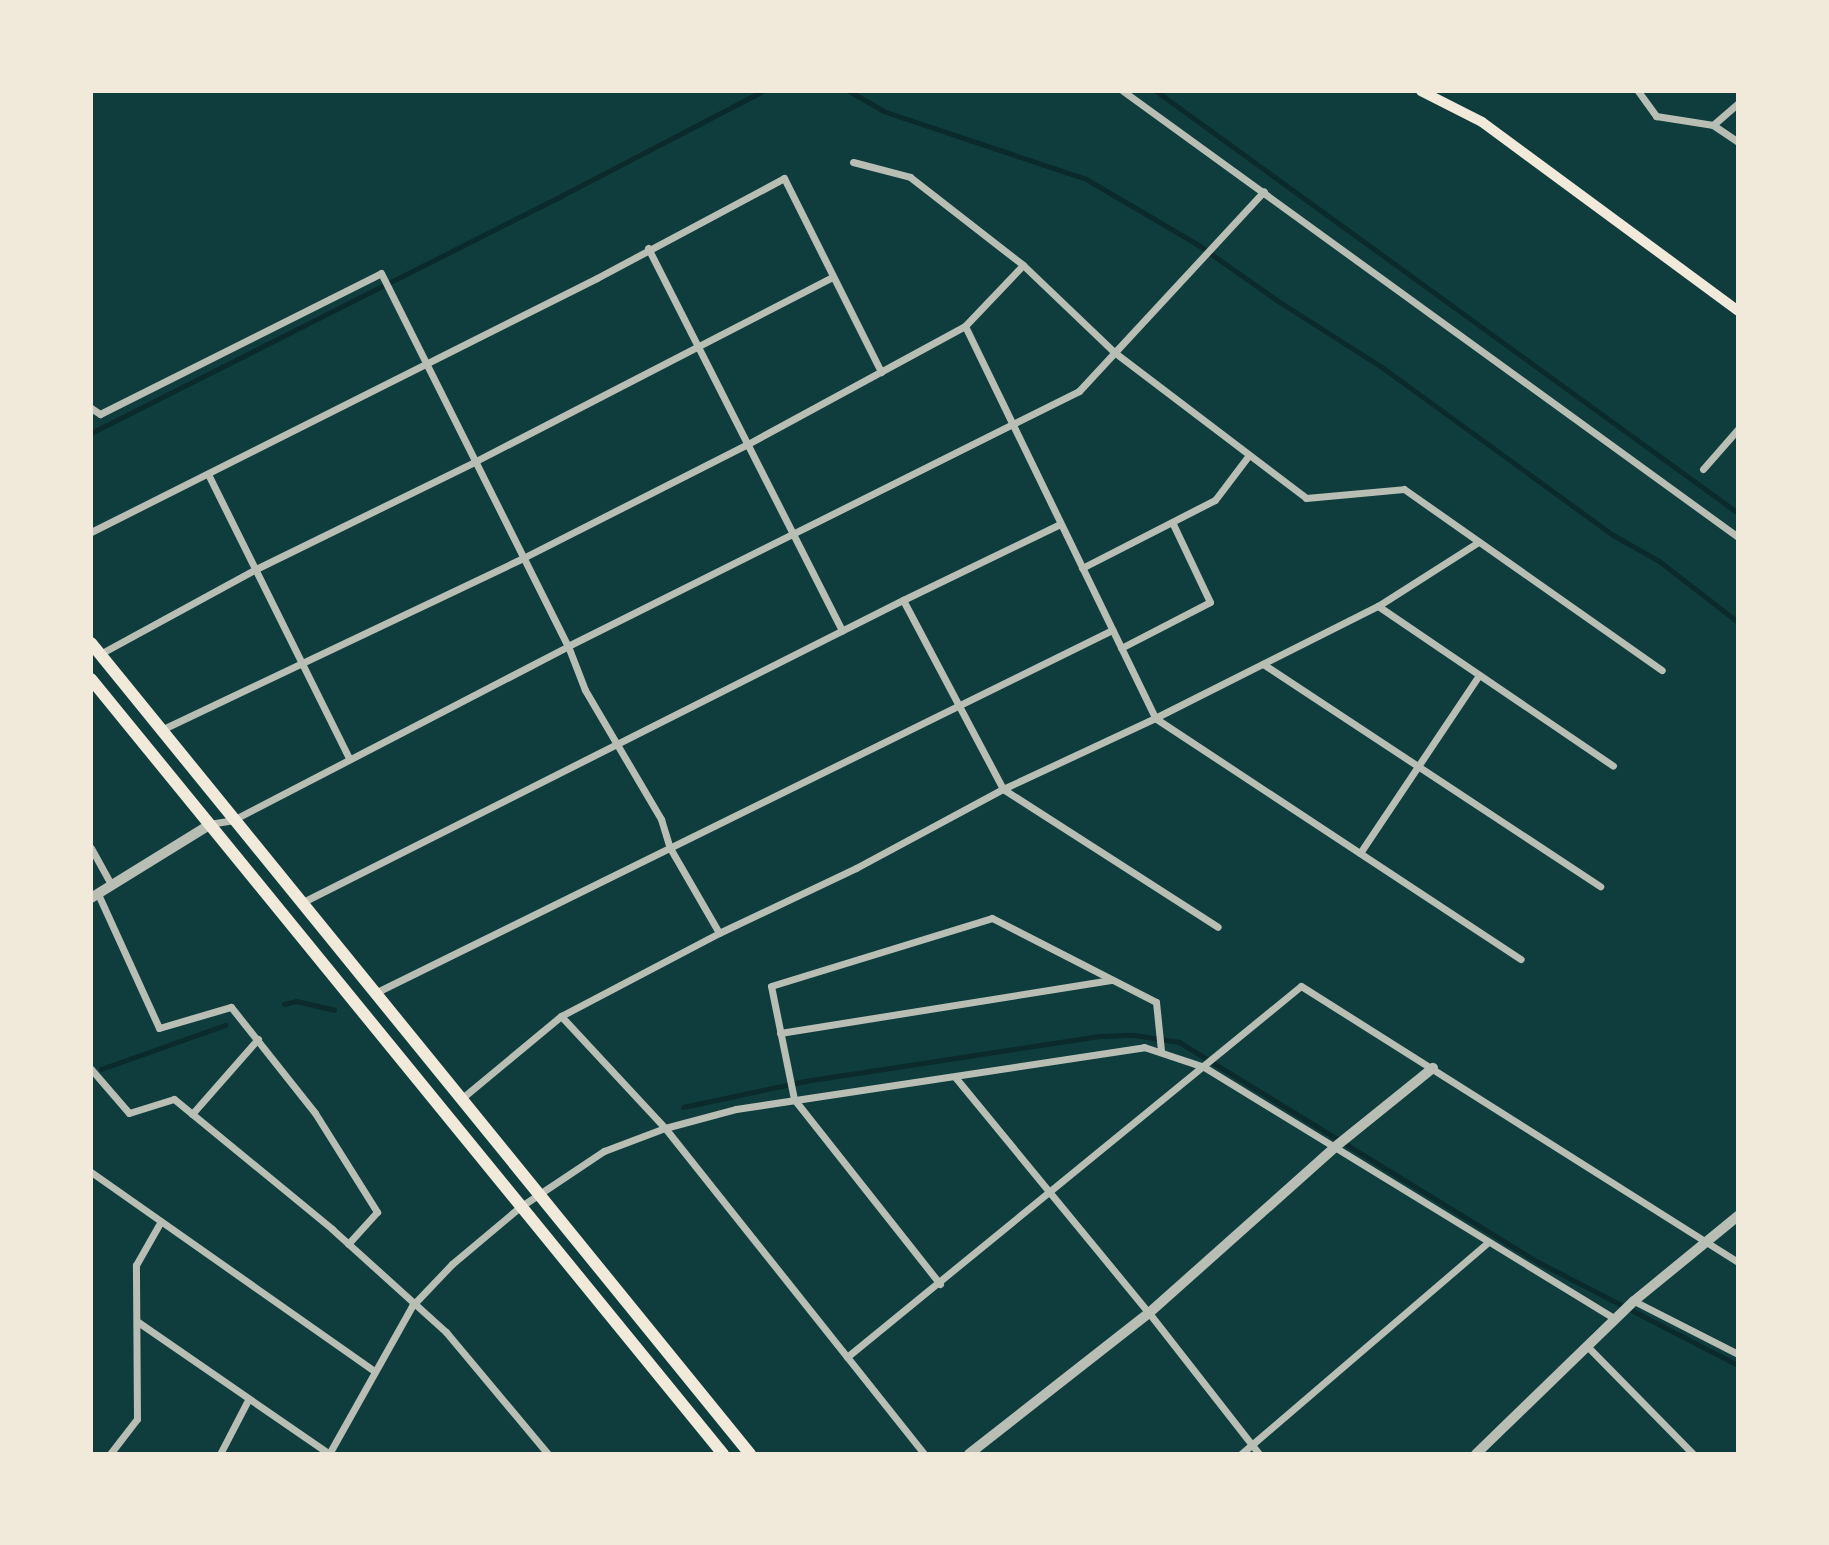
<!DOCTYPE html>
<style>
body{margin:0}
#map{position:relative;width:1829px;height:1545px;overflow:hidden;background:#0f3d3e;font-family:Lato,sans-serif}
div>[style]{position:absolute}
.stream>*{height:5px;margin:-2.5px;padding:0 2.5px;transform-origin:2.5px;border-radius:2.5px;background:#0a2a2b}
.minor>*{height:7px;margin:-3.5px;padding:0 3.5px;transform-origin:3.5px;border-radius:3.5px;background:#b8beb3}
.tertiary>*{height:10px;margin:-5px;padding:0 5px;transform-origin:5px;border-radius:5px;background:#b8beb3}
.secondary>*{height:10px;margin:-5px;padding:0 5px;transform-origin:5px;border-radius:5px;background:#f1e9da}
.primary>*{height:12px;margin:-6px;padding:0 6px;transform-origin:6px;border-radius:6px;background:#f1e9da}
span{translate:-50% -50%;white-space:nowrap;text-align:center;line-height:1.15;-webkit-text-stroke:5px #f1e9da;paint-order:stroke}
.frame{position:absolute;inset:0;border:93px solid #f1e9da;pointer-events:none}
</style>
<div id="map">
<div class="stream">
<i style="left:849px;top:91px;width:39px;rotate:30deg"></i>
<i style="left:883px;top:111px;width:214px;rotate:18.5deg"></i>
<i style="left:1086px;top:179px;width:129px;rotate:30.4deg"></i>
<i style="left:1197px;top:244px;width:99px;rotate:35.1deg"></i>
<i style="left:1278px;top:301px;width:125px;rotate:32.5deg"></i>
<i style="left:1383px;top:368px;width:284px;rotate:36deg"></i>
<i style="left:1613px;top:535px;width:53px;rotate:29.5deg"></i>
<i style="left:1659px;top:561px;width:100px;rotate:37.7deg"></i>
<i style="left:1156px;top:91px;width:719px;rotate:35.95deg"></i>
<i style="left:91px;top:433px;width:526px;rotate:-26.76deg"></i>
<i style="left:561px;top:196px;width:228px;rotate:-27.5deg"></i>
<i style="left:284px;top:1004px;width:12px;rotate:-14deg"></i>
<i style="left:296px;top:1001px;width:39px;rotate:13deg"></i>
<i style="left:101px;top:1069px;width:132px;rotate:-19.5deg"></i>
<i style="left:683px;top:1107px;width:125px;rotate:-12deg"></i>
<i style="left:805px;top:1081px;width:298px;rotate:-8.7deg"></i>
<i style="left:1100px;top:1036px;width:34px;rotate:-2deg"></i>
<i style="left:1134px;top:1035px;width:46px;rotate:8.8deg"></i>
<i style="left:1179px;top:1042px;width:423px;rotate:31.5deg"></i>
<i style="left:1540px;top:1263px;width:223px;rotate:27.3deg"></i>
</div>
<div class="minor">
<i style="left:1123px;top:91px;width:760px;rotate:35.95deg"></i>
<i style="left:1638px;top:91px;width:31px;rotate:54deg"></i>
<i style="left:1656px;top:116px;width:58px;rotate:9deg"></i>
<i style="left:1713px;top:125px;width:30px;rotate:34deg"></i>
<i style="left:1713px;top:125px;width:33px;rotate:-41deg"></i>
<i style="left:853px;top:162px;width:59px;rotate:14.7deg"></i>
<i style="left:910px;top:177px;width:143px;rotate:37.9deg"></i>
<i style="left:1023px;top:265px;width:126px;rotate:43.7deg"></i>
<i style="left:1114px;top:352px;width:241px;rotate:37.2deg"></i>
<i style="left:1306px;top:498px;width:98px;rotate:-5.2deg"></i>
<i style="left:1404px;top:489px;width:315px;rotate:35.1deg"></i>
<i style="left:648px;top:248px;width:429px;rotate:63.1deg"></i>
<i style="left:965px;top:326px;width:436px;rotate:64.1deg"></i>
<i style="left:1155px;top:718px;width:438px;rotate:33.4deg"></i>
<i style="left:91px;top:408px;width:11px;rotate:34deg"></i>
<i style="left:100px;top:414px;width:314px;rotate:-26.6deg"></i>
<i style="left:381px;top:273px;width:417px;rotate:63.4deg"></i>
<i style="left:568px;top:646px;width:47px;rotate:68.9deg"></i>
<i style="left:585px;top:690px;width:150px;rotate:59.5deg"></i>
<i style="left:661px;top:819px;width:30px;rotate:73deg"></i>
<i style="left:670px;top:848px;width:98px;rotate:60deg"></i>
<i style="left:1703px;top:469px;width:53px;rotate:-48.8deg"></i>
<i style="left:208px;top:474px;width:317px;rotate:63.6deg"></i>
<i style="left:91px;top:532px;width:566px;rotate:-26.66deg"></i>
<i style="left:597px;top:278px;width:212px;rotate:-28.1deg"></i>
<i style="left:784px;top:178px;width:217px;rotate:63.4deg"></i>
<i style="left:1082px;top:568px;width:149px;rotate:-27.1deg"></i>
<i style="left:1215px;top:500px;width:56px;rotate:-52.9deg"></i>
<i style="left:903px;top:600px;width:214px;rotate:62.1deg"></i>
<i style="left:1003px;top:789px;width:255px;rotate:32.7deg"></i>
<i style="left:1378px;top:606px;width:284px;rotate:34.2deg"></i>
<i style="left:1121px;top:648px;width:100px;rotate:-27.3deg"></i>
<i style="left:1210px;top:602px;width:86px;rotate:-115.4deg"></i>
<i style="left:100px;top:654px;width:178px;rotate:-28.6deg"></i>
<i style="left:256px;top:569px;width:243px;rotate:-26.1deg"></i>
<i style="left:474px;top:462px;width:402px;rotate:-27.3deg"></i>
<i style="left:1263px;top:664px;width:404px;rotate:33.4deg"></i>
<i style="left:161px;top:730px;width:401px;rotate:-25.4deg"></i>
<i style="left:523px;top:558px;width:250px;rotate:-26.9deg"></i>
<i style="left:746px;top:445px;width:249px;rotate:-28.5deg"></i>
<i style="left:965px;top:326px;width:84px;rotate:-46.4deg"></i>
<i style="left:209px;top:824px;width:24px;rotate:-9deg"></i>
<i style="left:233px;top:820px;width:377px;rotate:-27.4deg"></i>
<i style="left:568px;top:646px;width:571px;rotate:-26.52deg"></i>
<i style="left:1079px;top:391px;width:272px;rotate:-47.2deg"></i>
<i style="left:91px;top:848px;width:43px;rotate:61.1deg"></i>
<i style="left:1360px;top:853px;width:214px;rotate:-56.2deg"></i>
<i style="left:98px;top:894px;width:147px;rotate:65.5deg"></i>
<i style="left:159px;top:1028px;width:75px;rotate:-16.3deg"></i>
<i style="left:231px;top:1007px;width:135px;rotate:51.6deg"></i>
<i style="left:315px;top:1113px;width:117px;rotate:57.9deg"></i>
<i style="left:377px;top:1212px;width:43px;rotate:132.2deg"></i>
<i style="left:301px;top:903px;width:674px;rotate:-26.72deg"></i>
<i style="left:903px;top:600px;width:174px;rotate:-25.8deg"></i>
<i style="left:375px;top:993px;width:822px;rotate:-26.22deg"></i>
<i style="left:561px;top:1016px;width:153px;rotate:47.1deg"></i>
<i style="left:665px;top:1128px;width:416px;rotate:51.5deg"></i>
<i style="left:780px;top:1033px;width:335px;rotate:-9.1deg"></i>
<i style="left:91px;top:1069px;width:58px;rotate:49.2deg"></i>
<i style="left:129px;top:1113px;width:47px;rotate:-17.3deg"></i>
<i style="left:174px;top:1099px;width:205px;rotate:39.4deg"></i>
<i style="left:332px;top:1229px;width:154px;rotate:42.1deg"></i>
<i style="left:446px;top:1332px;width:159px;rotate:50.1deg"></i>
<i style="left:955px;top:1077px;width:306px;rotate:50.6deg"></i>
<i style="left:1149px;top:1313px;width:179px;rotate:52deg"></i>
<i style="left:461px;top:1099px;width:130px;rotate:-39.7deg"></i>
<i style="left:561px;top:1016px;width:178px;rotate:-27.7deg"></i>
<i style="left:719px;top:933px;width:152px;rotate:-25.4deg"></i>
<i style="left:856px;top:868px;width:167px;rotate:-28.3deg"></i>
<i style="left:1003px;top:789px;width:168px;rotate:-25deg"></i>
<i style="left:1155px;top:718px;width:250px;rotate:-26.7deg"></i>
<i style="left:1378px;top:606px;width:117px;rotate:-32.5deg"></i>
<i style="left:192px;top:1114px;width:100px;rotate:-48.7deg"></i>
<i style="left:91px;top:1172px;width:346px;rotate:35.1deg"></i>
<i style="left:940px;top:1284px;width:236px;rotate:-128.3deg"></i>
<i style="left:794px;top:1099px;width:115px;rotate:-101.5deg"></i>
<i style="left:771px;top:986px;width:231px;rotate:-17.1deg"></i>
<i style="left:992px;top:918px;width:184px;rotate:27.1deg"></i>
<i style="left:1156px;top:1002px;width:48px;rotate:84.1deg"></i>
<i style="left:1634px;top:1301px;width:117px;rotate:27deg"></i>
<i style="left:138px;top:1322px;width:232px;rotate:34.6deg"></i>
<i style="left:1587px;top:1346px;width:151px;rotate:45.5deg"></i>
<i style="left:847px;top:1357px;width:586px;rotate:-39.26deg"></i>
<i style="left:1301px;top:986px;width:517px;rotate:32.28deg"></i>
<i style="left:110px;top:1454px;width:44px;rotate:-52.4deg"></i>
<i style="left:137px;top:1419px;width:154px;rotate:-90.4deg"></i>
<i style="left:136px;top:1265px;width:48px;rotate:-60.3deg"></i>
<i style="left:220px;top:1454px;width:61px;rotate:-62.6deg"></i>
<i style="left:329px;top:1454px;width:170px;rotate:-60.7deg"></i>
<i style="left:412px;top:1306px;width:58px;rotate:-46.4deg"></i>
<i style="left:452px;top:1264px;width:89px;rotate:-40deg"></i>
<i style="left:520px;top:1207px;width:101px;rotate:-33.7deg"></i>
<i style="left:604px;top:1151px;width:65px;rotate:-20.7deg"></i>
<i style="left:665px;top:1128px;width:73px;rotate:-15deg"></i>
<i style="left:736px;top:1109px;width:413px;rotate:-8.6deg"></i>
<i style="left:1144px;top:1047px;width:63px;rotate:18.4deg"></i>
<i style="left:1204px;top:1067px;width:482px;rotate:31.5deg"></i>
<i style="left:1241px;top:1454px;width:324px;rotate:-40.6deg"></i>
</div>
<div class="tertiary">
<i style="left:91px;top:898px;width:139px;rotate:-31.7deg"></i>
<i style="left:969px;top:1454px;width:229px;rotate:-38.1deg"></i>
<i style="left:1149px;top:1313px;width:249px;rotate:-41.7deg"></i>
<i style="left:1335px;top:1147px;width:126px;rotate:-38.9deg"></i>
<i style="left:1476px;top:1454px;width:220px;rotate:-44.1deg"></i>
<i style="left:1634px;top:1301px;width:134px;rotate:-39.3deg"></i>
</div>
<div class="secondary">
<i style="left:1421px;top:91px;width:68px;rotate:26.9deg"></i>
<i style="left:1482px;top:122px;width:318px;rotate:36.4deg"></i>
</div>
<div class="primary">
<i style="left:91px;top:643px;width:1045px;rotate:50.9deg"></i>
<i style="left:91px;top:679px;width:1000px;rotate:50.8deg"></i>
</div>
<div class="frame"></div>
</div>
